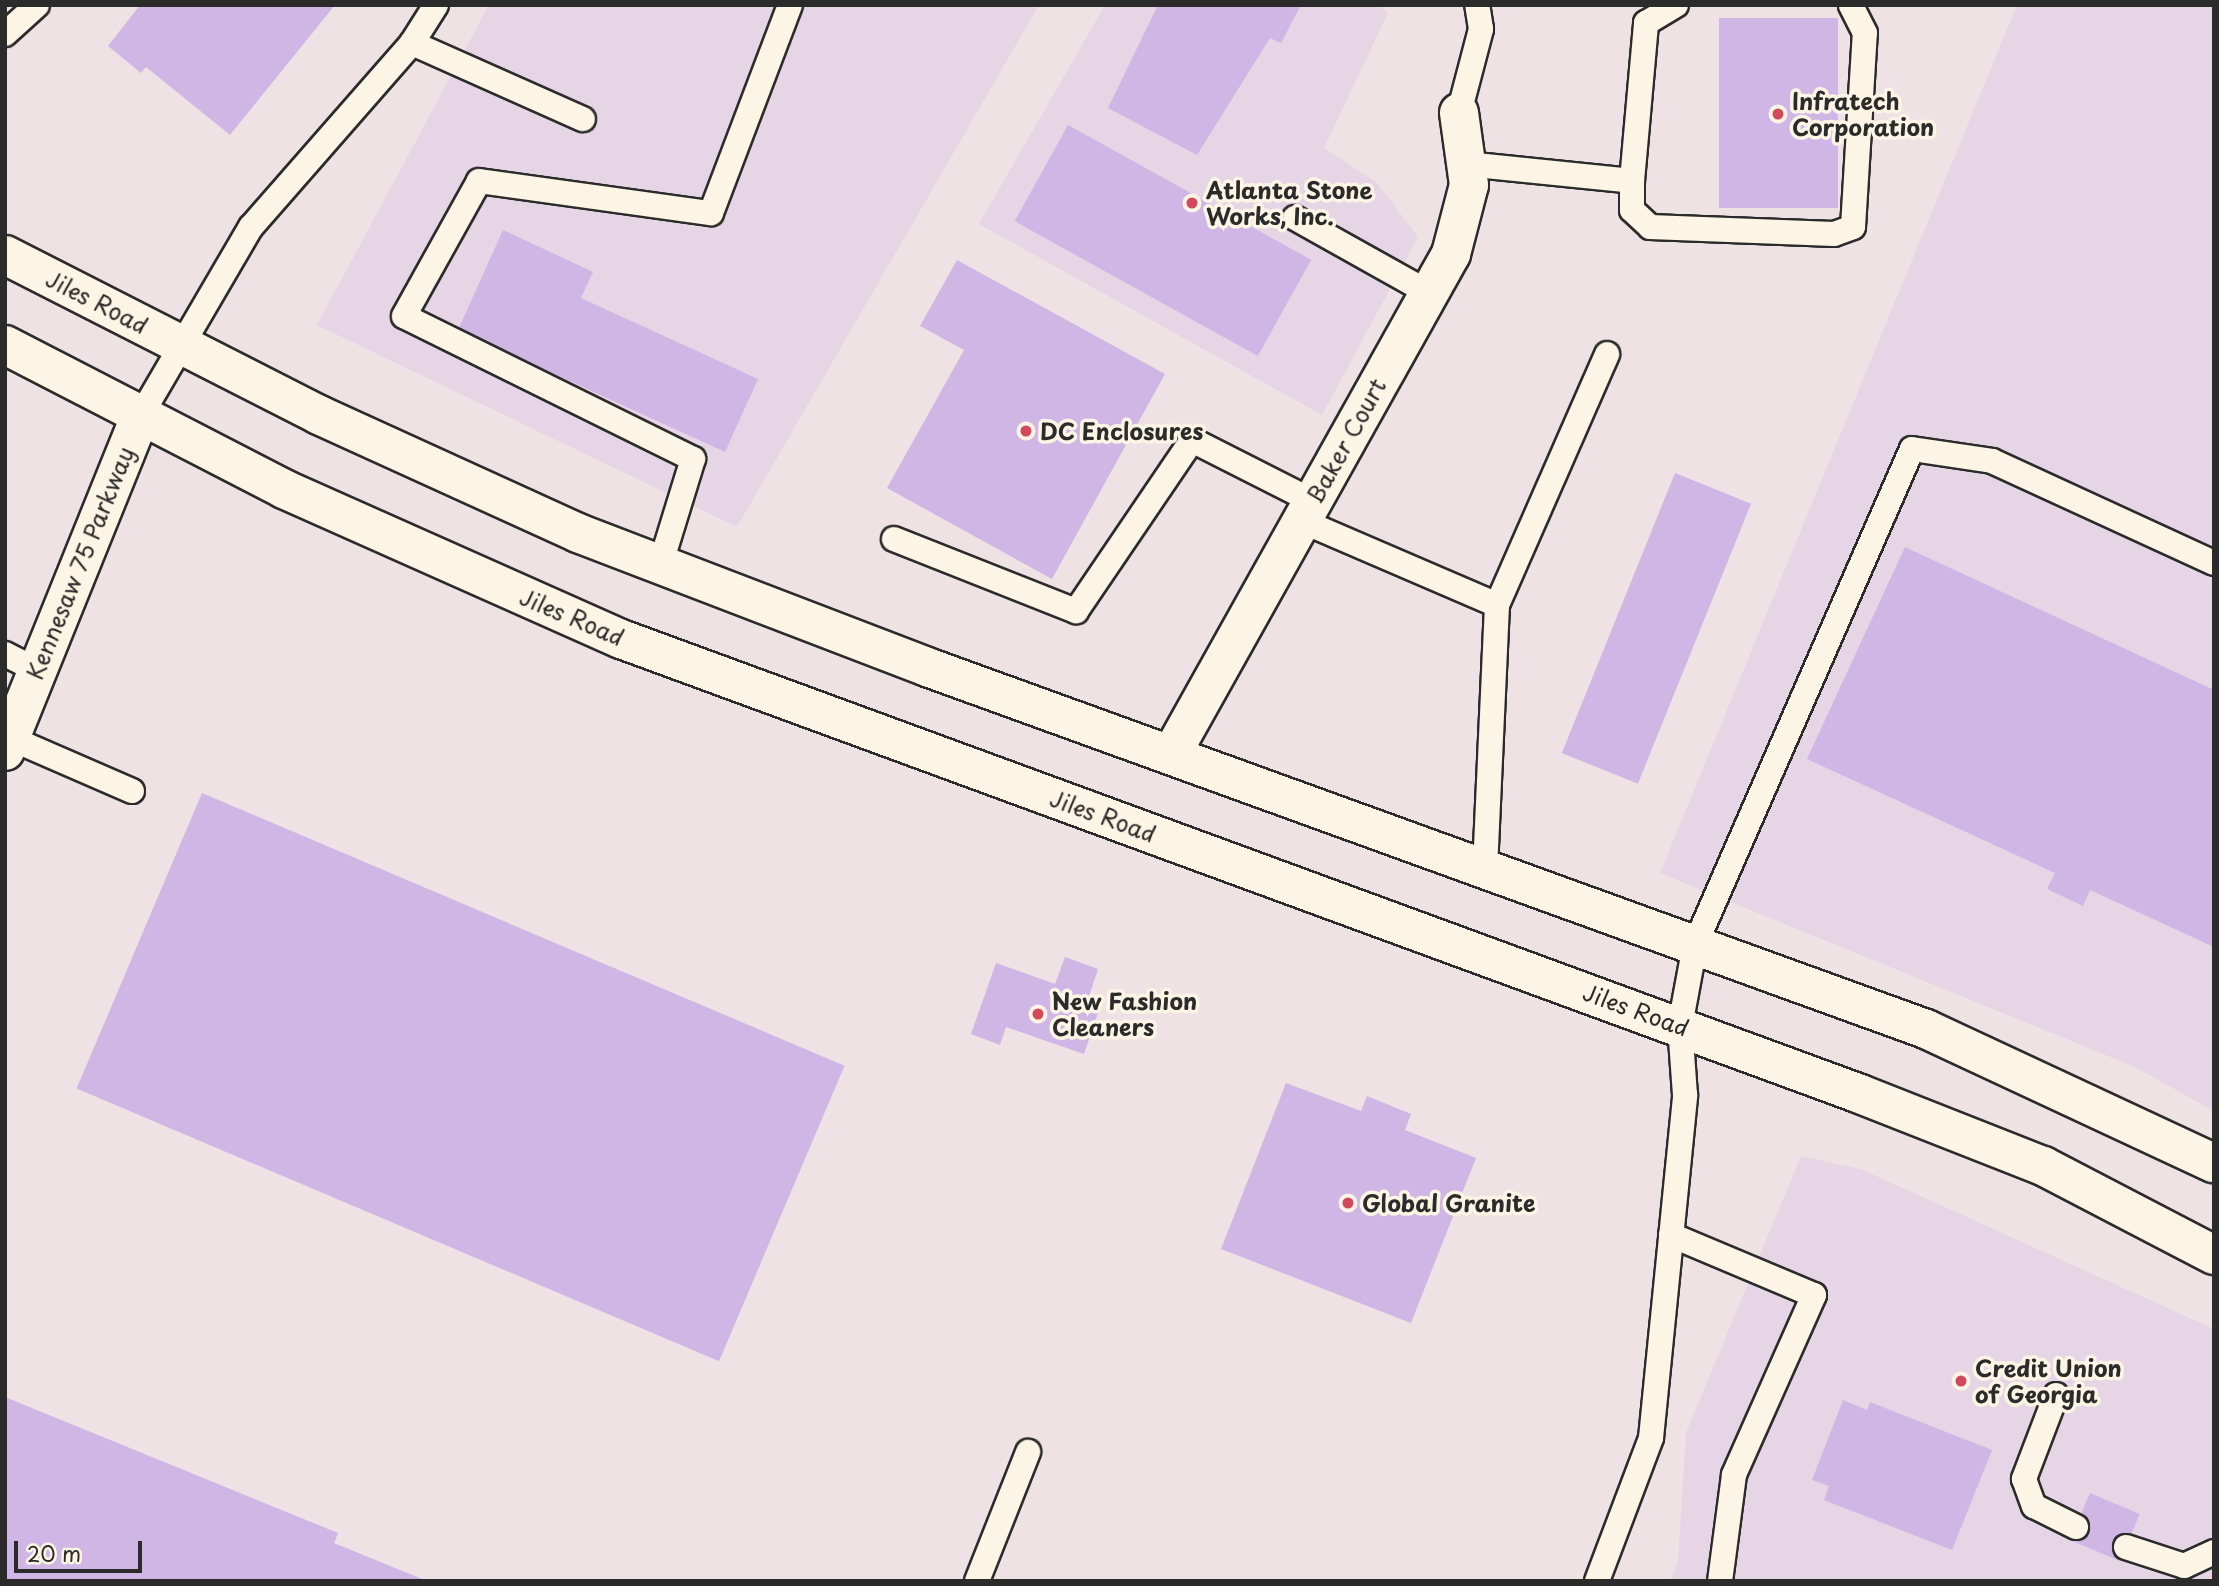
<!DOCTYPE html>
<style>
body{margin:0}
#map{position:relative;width:2219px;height:1586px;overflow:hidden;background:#eee2e5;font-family:"Playpen Sans",sans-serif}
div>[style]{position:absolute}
.built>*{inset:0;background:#e5d5e5}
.building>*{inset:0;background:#cfb6e5;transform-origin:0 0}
.roads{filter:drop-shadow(2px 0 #2b2b2b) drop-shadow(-2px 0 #2b2b2b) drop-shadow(0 2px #2b2b2b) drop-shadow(0 -2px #2b2b2b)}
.lane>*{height:24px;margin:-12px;padding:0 12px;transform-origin:12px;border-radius:12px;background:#fcf5e5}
.street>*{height:38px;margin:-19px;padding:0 19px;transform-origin:19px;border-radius:19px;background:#fcf5e5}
.secondary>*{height:38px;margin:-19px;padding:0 19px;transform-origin:19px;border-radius:19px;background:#fcf5e5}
.dots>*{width:19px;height:19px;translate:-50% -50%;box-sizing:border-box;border:4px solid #fcf5e5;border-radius:50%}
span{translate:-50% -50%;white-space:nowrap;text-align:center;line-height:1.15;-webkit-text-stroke:7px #fcf5e5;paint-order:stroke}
.poi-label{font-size:23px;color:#2b2b2b;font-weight:700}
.left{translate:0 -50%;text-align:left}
.street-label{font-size:23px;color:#2b2b2b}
.frame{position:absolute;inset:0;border:7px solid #2b2b2b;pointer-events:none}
.scale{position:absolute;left:14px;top:1541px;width:128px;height:32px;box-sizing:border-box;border:4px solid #2b2b2b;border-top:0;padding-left:9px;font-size:21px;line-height:24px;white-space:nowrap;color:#2b2b2b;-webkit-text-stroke:5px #fcf5e5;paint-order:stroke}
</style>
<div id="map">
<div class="built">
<i style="clip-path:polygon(489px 5px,1039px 5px,737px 527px,317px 325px)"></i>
<i style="clip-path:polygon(1105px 5px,1379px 5px,1388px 13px,1324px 148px,1377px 183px,1418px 237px,1322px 415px,979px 224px)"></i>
<i style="clip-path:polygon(2017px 5px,2214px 5px,2214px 1111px,2135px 1067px,1660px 873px)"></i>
<i style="clip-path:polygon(1801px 1156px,1863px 1170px,2214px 1329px,2214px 1581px,1670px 1581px,1678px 1563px,1686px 1433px)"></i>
</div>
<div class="building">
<i style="clip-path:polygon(140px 5px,335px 5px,230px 135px,146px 67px,141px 73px,108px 46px)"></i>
<i style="clip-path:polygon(1158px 5px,1301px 5px,1281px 43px,1270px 38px,1197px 155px,1108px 108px)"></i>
<i style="left:1719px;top:18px;width:119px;height:190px"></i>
<i style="left:1068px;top:125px;width:278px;height:110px;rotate:29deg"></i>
<i style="clip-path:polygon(503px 230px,593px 272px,581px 298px,758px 379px,725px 452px,458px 330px)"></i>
<i style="clip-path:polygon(957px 260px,1165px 374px,1052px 579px,887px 488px,964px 350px,920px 326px)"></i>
<i style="left:1675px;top:473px;width:82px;height:302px;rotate:22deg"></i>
<i style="clip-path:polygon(1905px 547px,2214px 690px,2214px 947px,2090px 890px,2083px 906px,2047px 889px,2055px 873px,1807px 759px)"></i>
<i style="left:202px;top:793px;width:698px;height:321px;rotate:23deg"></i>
<i style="clip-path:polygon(1065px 957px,1098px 969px,1089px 996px,1102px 1001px,1084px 1054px,1006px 1027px,1000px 1045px,971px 1034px,996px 963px,1055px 984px)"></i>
<i style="clip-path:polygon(1286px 1083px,1361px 1111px,1367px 1096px,1411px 1114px,1405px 1130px,1476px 1158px,1411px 1323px,1221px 1249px)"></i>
<i style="clip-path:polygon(5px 1397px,338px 1533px,334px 1543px,427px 1581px,5px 1581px)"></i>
<i style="clip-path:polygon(1843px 1400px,1867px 1410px,1870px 1402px,1992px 1450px,1952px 1550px,1824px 1500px,1829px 1486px,1812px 1480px)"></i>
<i style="left:2090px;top:1493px;width:54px;height:51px;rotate:23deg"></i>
</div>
<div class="roads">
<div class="lane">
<i style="left:5px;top:34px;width:43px;rotate:-42.2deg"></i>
<i style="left:412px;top:43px;width:187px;rotate:24deg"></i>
<i style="left:1459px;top:113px;width:87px;rotate:-75.3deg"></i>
<i style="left:1481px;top:29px;width:24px;rotate:-99deg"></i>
<i style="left:1466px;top:164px;width:167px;rotate:5.8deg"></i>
<i style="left:1632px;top:181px;width:29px;rotate:90deg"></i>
<i style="left:1632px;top:210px;width:25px;rotate:43deg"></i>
<i style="left:1650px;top:227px;width:184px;rotate:2.2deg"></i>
<i style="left:1834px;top:234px;width:20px;rotate:-20deg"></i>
<i style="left:1853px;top:227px;width:194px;rotate:-86.5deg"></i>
<i style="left:1865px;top:33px;width:31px;rotate:-117deg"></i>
<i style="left:1632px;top:181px;width:159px;rotate:-84.9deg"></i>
<i style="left:1646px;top:23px;width:35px;rotate:-31deg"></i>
<i style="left:1295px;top:218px;width:154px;rotate:29.2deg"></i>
<i style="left:141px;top:415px;width:218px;rotate:-59.7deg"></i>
<i style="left:251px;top:227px;width:244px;rotate:-48.8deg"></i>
<i style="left:412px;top:43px;width:45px;rotate:-57.7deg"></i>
<i style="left:1302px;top:521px;width:212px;rotate:23.3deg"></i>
<i style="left:1497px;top:605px;width:261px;rotate:92.6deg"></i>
<i style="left:894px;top:539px;width:196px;rotate:21.6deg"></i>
<i style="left:1076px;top:611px;width:207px;rotate:-55.8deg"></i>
<i style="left:1192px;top:440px;width:135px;rotate:26.9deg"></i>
<i style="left:660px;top:566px;width:112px;rotate:-72.9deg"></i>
<i style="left:693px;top:459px;width:322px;rotate:-153.7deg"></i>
<i style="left:404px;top:316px;width:154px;rotate:-60.9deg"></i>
<i style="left:479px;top:181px;width:234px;rotate:7.9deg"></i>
<i style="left:711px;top:213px;width:222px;rotate:-69.2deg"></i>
<i style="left:1497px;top:605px;width:274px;rotate:-66.3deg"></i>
<i style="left:5px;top:654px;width:35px;rotate:27deg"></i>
<i style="left:10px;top:738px;width:133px;rotate:23.5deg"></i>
<i style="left:1671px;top:1235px;width:155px;rotate:22.8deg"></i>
<i style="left:1814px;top:1295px;width:197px;rotate:114deg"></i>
<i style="left:1734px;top:1475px;width:107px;rotate:97.5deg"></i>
<i style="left:2056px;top:1395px;width:90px;rotate:110.9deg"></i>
<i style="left:2024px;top:1479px;width:29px;rotate:70deg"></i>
<i style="left:2034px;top:1506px;width:47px;rotate:26.6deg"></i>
<i style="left:2126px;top:1547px;width:61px;rotate:18.1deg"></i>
<i style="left:2184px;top:1566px;width:33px;rotate:-25deg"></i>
<i style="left:977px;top:1581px;width:139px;rotate:-68.4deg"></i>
<i style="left:1597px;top:1581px;width:153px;rotate:-69.3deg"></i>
<i style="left:1651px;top:1438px;width:345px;rotate:-84.3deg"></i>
<i style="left:1685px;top:1095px;width:69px;rotate:-94.1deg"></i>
<i style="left:1680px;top:1026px;width:82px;rotate:-79.5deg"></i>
<i style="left:1695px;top:945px;width:541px;rotate:-66.37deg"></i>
<i style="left:1912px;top:449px;width:81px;rotate:8.5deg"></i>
<i style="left:1992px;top:461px;width:244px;rotate:24.7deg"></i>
</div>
<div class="street">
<i style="left:5px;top:751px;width:362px;rotate:-68deg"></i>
<i style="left:1172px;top:753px;width:572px;rotate:-60.79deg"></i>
<i style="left:1451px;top:254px;width:71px;rotate:-75.4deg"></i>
<i style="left:1469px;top:185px;width:73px;rotate:-97.9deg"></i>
</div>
<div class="secondary">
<i style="left:5px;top:255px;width:352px;rotate:27deg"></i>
<i style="left:319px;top:415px;width:285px;rotate:24.5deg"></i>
<i style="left:578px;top:533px;width:374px;rotate:21deg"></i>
<i style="left:927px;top:667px;width:1063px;rotate:19.92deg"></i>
<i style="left:1926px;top:1029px;width:318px;rotate:25deg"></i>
<i style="left:5px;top:345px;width:314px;rotate:27.3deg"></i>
<i style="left:284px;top:489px;width:369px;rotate:24deg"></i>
<i style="left:621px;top:639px;width:1320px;rotate:20.16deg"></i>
<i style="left:1860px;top:1094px;width:197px;rotate:21.5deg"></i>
<i style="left:2043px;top:1166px;width:193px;rotate:27.5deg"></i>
</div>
</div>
<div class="dots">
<i style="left:1778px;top:114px;background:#d1495b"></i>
<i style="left:1192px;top:203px;background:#d1495b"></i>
<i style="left:1026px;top:431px;background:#d1495b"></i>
<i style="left:1038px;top:1014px;background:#d1495b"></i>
<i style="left:1348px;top:1203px;background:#d1495b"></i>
<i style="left:1961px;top:1381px;background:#d1495b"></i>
</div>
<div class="poi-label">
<span class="left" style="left:1792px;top:114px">Infratech<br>Corporation</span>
<span class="left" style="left:1206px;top:203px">Atlanta Stone<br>Works, Inc.</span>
<span class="left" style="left:1040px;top:431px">DC Enclosures</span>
<span class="left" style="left:1052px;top:1014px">New Fashion<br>Cleaners</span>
<span class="left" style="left:1362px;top:1203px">Global Granite</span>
<span class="left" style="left:1975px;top:1381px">Credit Union<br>of Georgia</span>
</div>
<div class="street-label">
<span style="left:97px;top:302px;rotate:27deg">Jiles Road</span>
<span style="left:1346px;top:441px;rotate:-61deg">Baker Court</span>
<span style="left:80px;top:563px;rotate:-68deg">Kennesaw 75 Parkway</span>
<span style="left:572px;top:617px;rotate:23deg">Jiles Road</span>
<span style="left:1103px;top:816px;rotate:20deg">Jiles Road</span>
<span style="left:1636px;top:1010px;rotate:20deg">Jiles Road</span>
</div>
<div class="frame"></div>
<div class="scale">20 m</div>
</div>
